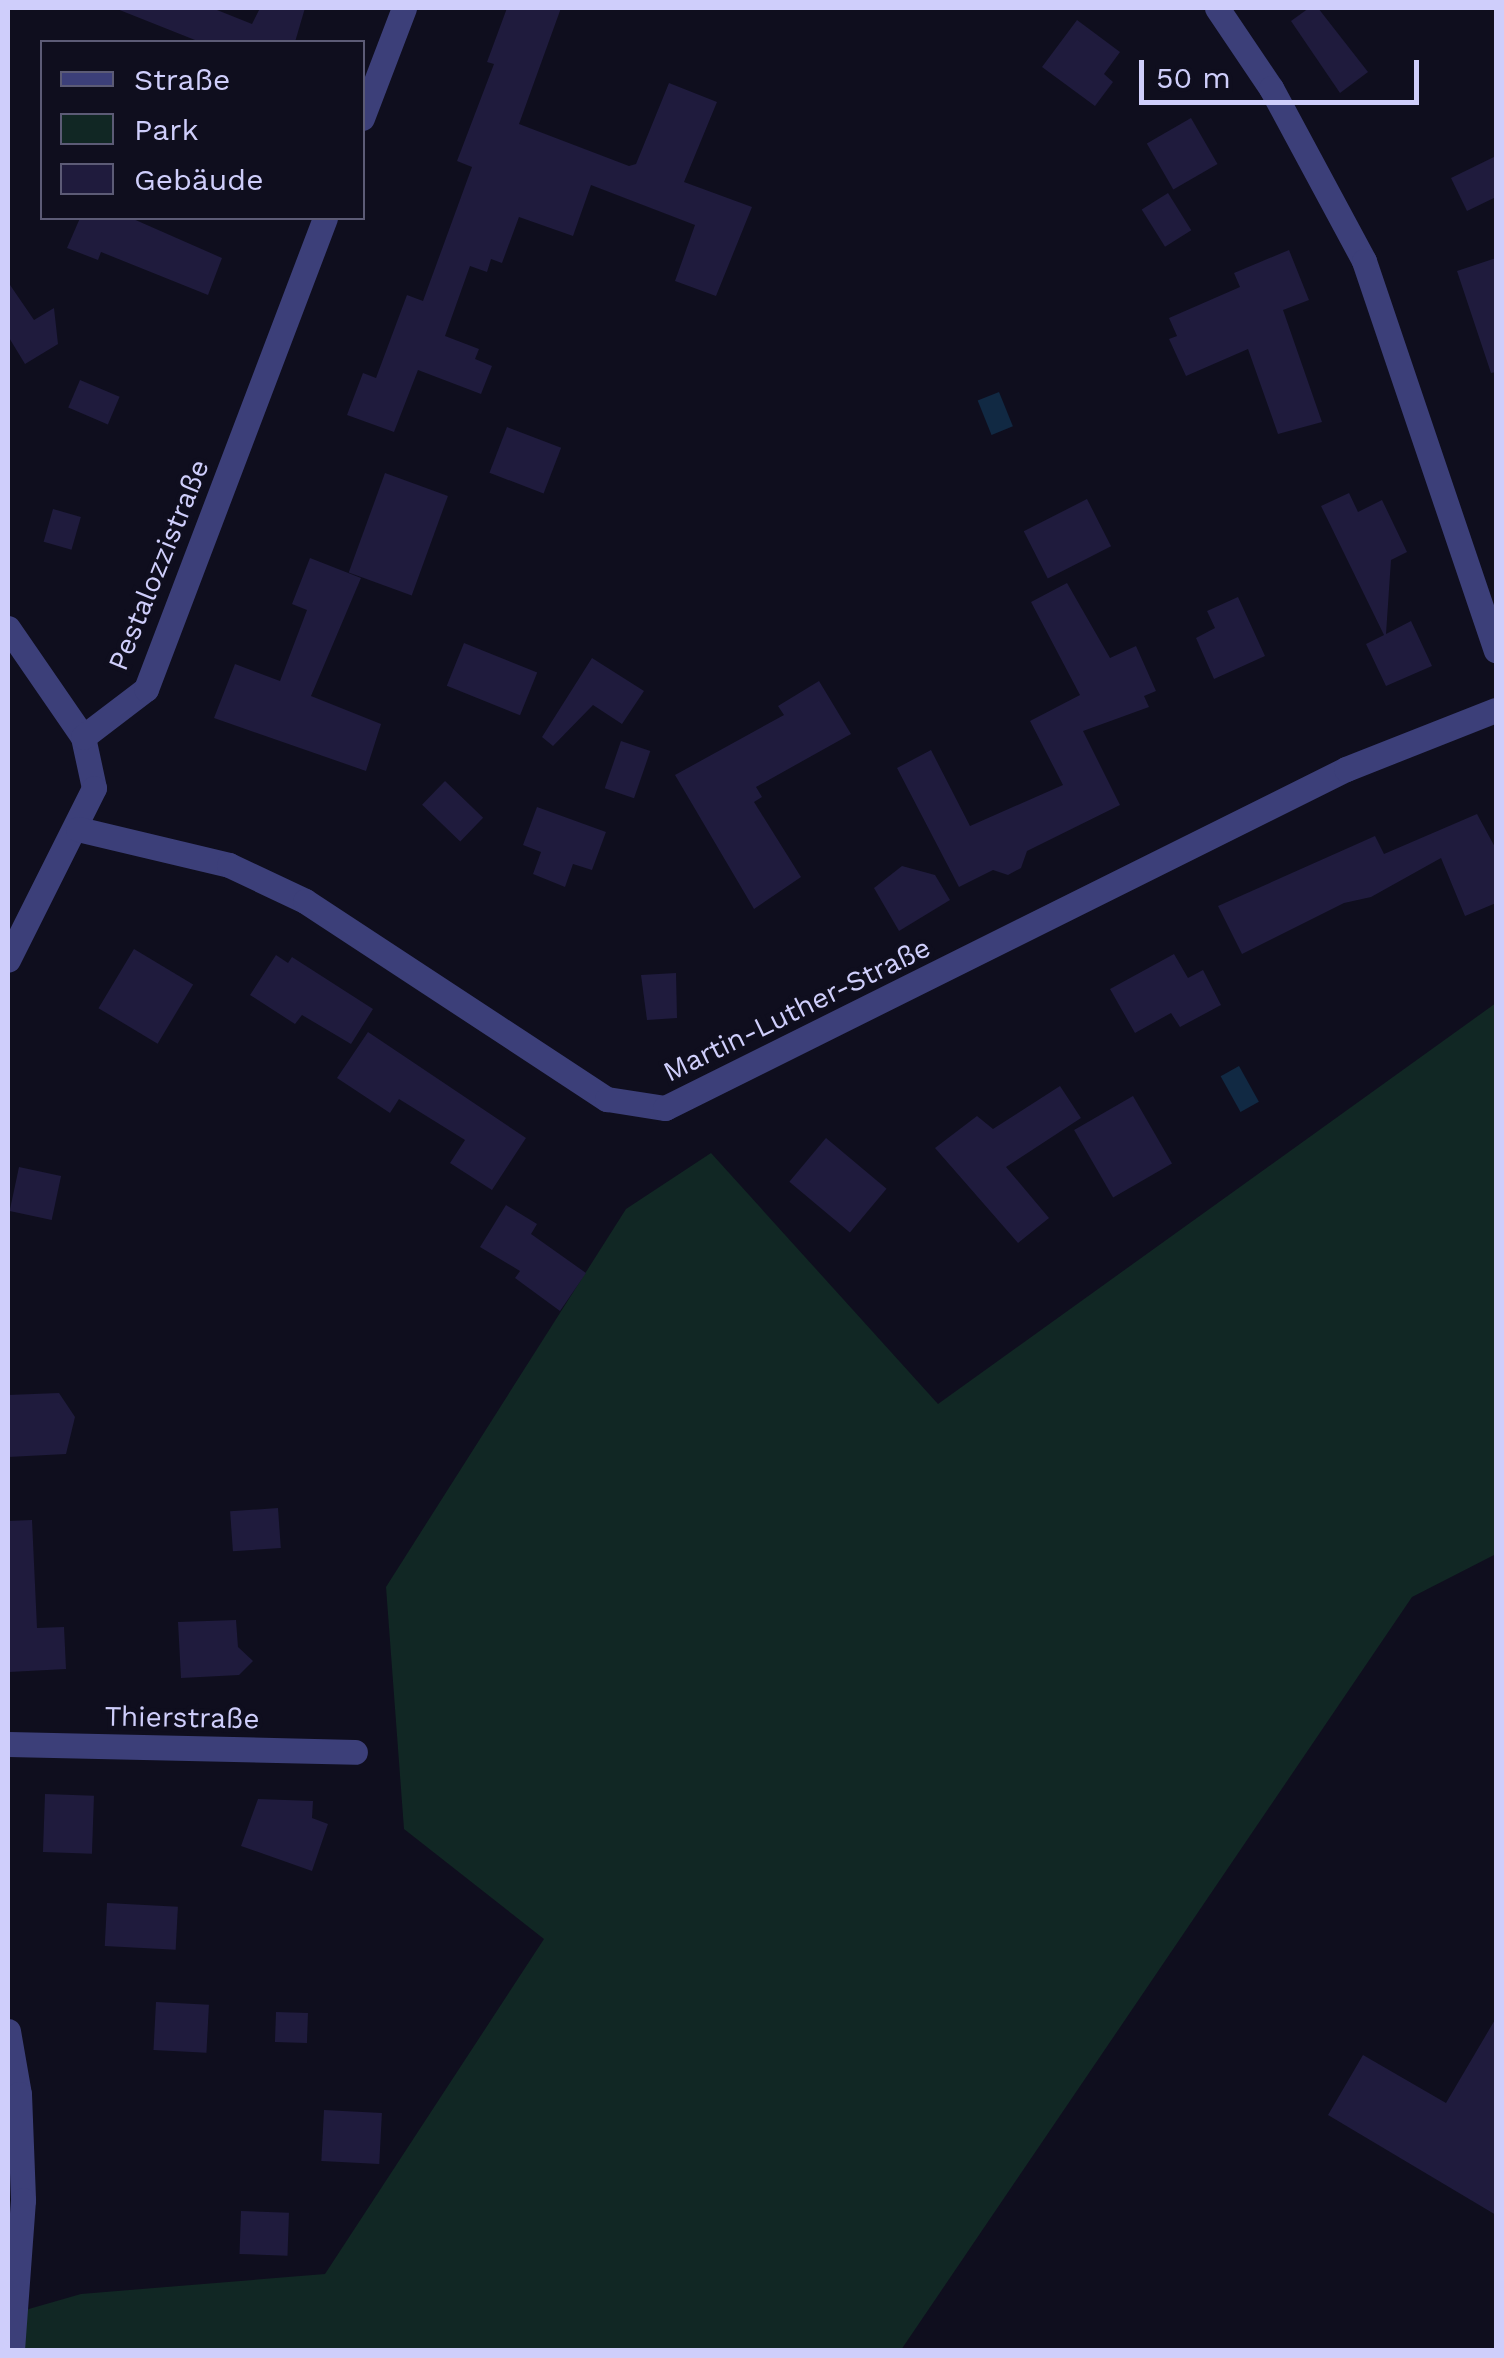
<!DOCTYPE html>
<meta charset="utf-8">
<style>
body{margin:0}
#map{position:relative;width:1504px;height:2358px;overflow:hidden;background:#0f0e1e;font-family:"Work Sans",sans-serif}
div>[style]{position:absolute}
.green>*{inset:0;background:#112724}
.water>*{inset:0;background:#112943;transform-origin:0 0}
.building>*{inset:0;background:#1f1b3d;transform-origin:0 0}
.minor>*{height:25px;margin:-12.5px;padding:0 12.5px;transform-origin:12.5px;border-radius:12.5px;background:#3c3f79}
span{translate:-50% -50%;white-space:nowrap;text-align:center;line-height:1.15;-webkit-text-stroke:9px #0f0e1e;paint-order:stroke}
.street-label{font-size:28px;color:#cfcefb}
.frame{position:absolute;inset:0;border:10px solid #cfcefb;pointer-events:none}
.legend{position:absolute;left:40px;top:40px;width:325px;height:180px;box-sizing:border-box;background:#0f0e1e;border:2px solid #5c5b76;margin:0;padding:12px 18px;list-style:none;font-size:30px;color:#cfcefb}
.legend li{display:flex;align-items:center;gap:20px;height:50px}
.legend b{width:50px;border:2px solid #5c5b76}
.scale{position:absolute;left:1139px;top:60px;width:280px;height:45px;box-sizing:border-box;border:5px solid #cfcefb;border-top:0;padding-left:12px;font-size:30px;line-height:35px;white-space:nowrap;color:#cfcefb;-webkit-text-stroke:8px #0f0e1e;paint-order:stroke}
</style>
<div id="map">
<div class="green">
<i style="clip-path:polygon(1496px 1003px,1496px 1554px,1412px 1597px,901px 2350px,8px 2350px,8px 2315px,81px 2294px,325px 2274px,544px 1939px,404px 1829px,386px 1587px,626px 1209px,711px 1153px,938px 1404px)"></i>
</div>
<div class="water">
<i style="left:999px;top:392px;width:37px;height:23px;rotate:68deg"></i>
<i style="left:1239px;top:1066px;width:41px;height:21px;rotate:61deg"></i>
</div>
<div class="building">
<i style="clip-path:polygon(212px 8px,252px 24px,260px 8px,305px 8px,295px 42px,200px 42px,117px 9px)"></i>
<i style="clip-path:polygon(507px 8px,561px 8px,519px 124px,629px 166px,636px 164px,669px 83px,717px 102px,684px 182px,752px 207px,716px 296px,675px 281px,695px 225px,591px 185px,573px 236px,519px 217px,502px 263px,491px 259px,487px 272px,470px 266px,445px 336px,479px 349px,475px 359px,492px 366px,481px 394px,418px 370px,394px 432px,347px 415px,363px 373px,376px 378px,407px 295px,423px 301px,472px 167px,457px 161px,494px 64px,487px 62px)"></i>
<i style="clip-path:polygon(1309px 8px,1318px 8px,1368px 72px,1340px 93px,1291px 21px)"></i>
<i style="clip-path:polygon(1077px 20px,1120px 52px,1104px 74px,1113px 82px,1095px 106px,1042px 67px)"></i>
<i style="left:1191px;top:118px;width:53px;height:51px;rotate:60deg"></i>
<i style="clip-path:polygon(1496px 156px,1496px 197px,1467px 211px,1451px 178px)"></i>
<i style="left:1168px;top:193px;width:44px;height:31px;rotate:58deg"></i>
<i style="clip-path:polygon(80px 218px,131px 218px,222px 258px,208px 295px,101px 252px,98px 260px,67px 248px)"></i>
<i style="clip-path:polygon(1289px 250px,1309px 300px,1283px 310px,1322px 422px,1278px 434px,1248px 349px,1186px 376px,1169px 339px,1177px 336px,1169px 318px,1240px 287px,1234px 273px)"></i>
<i style="clip-path:polygon(1496px 258px,1496px 372px,1491px 373px,1457px 271px)"></i>
<i style="clip-path:polygon(8px 282px,34px 320px,54px 308px,58px 344px,25px 364px,8px 336px)"></i>
<i style="left:80px;top:380px;width:43px;height:30px;rotate:23deg"></i>
<i style="left:507px;top:427px;width:58px;height:49px;rotate:21deg"></i>
<i style="left:385px;top:473px;width:67px;height:106px;rotate:20deg"></i>
<i style="clip-path:polygon(1349px 493px,1358px 512px,1382px 500px,1407px 552px,1391px 560px,1386px 634px,1411px 621px,1432px 666px,1386px 686px,1366px 644px,1384px 635px,1321px 506px)"></i>
<i style="left:1087px;top:499px;width:53px;height:71px;rotate:63deg"></i>
<i style="left:53px;top:509px;width:29px;height:34px;rotate:16deg"></i>
<i style="clip-path:polygon(310px 558px,361px 578px,311px 696px,381px 724px,366px 771px,214px 718px,235px 664px,280px 681px,307px 610px,292px 604px)"></i>
<i style="clip-path:polygon(1067px 583px,1110px 658px,1136px 646px,1156px 691px,1144px 696px,1149px 707px,1083px 731px,1120px 805px,1027px 851px,1021px 868px,1008px 875px,993px 870px,959px 887px,897px 768px,931px 750px,970px 826px,1063px 785px,1030px 721px,1080px 695px,1031px 602px)"></i>
<i style="clip-path:polygon(1238px 597px,1265px 656px,1214px 679px,1196px 638px,1215px 628px,1207px 611px)"></i>
<i style="left:464px;top:643px;width:79px;height:46px;rotate:22deg"></i>
<i style="clip-path:polygon(592px 658px,644px 691px,622px 724px,593px 705px,553px 746px,542px 737px)"></i>
<i style="clip-path:polygon(819px 681px,851px 734px,756px 787px,762px 797px,754px 802px,801px 877px,754px 909px,675px 775px,784px 715px,778px 706px)"></i>
<i style="left:621px;top:741px;width:31px;height:50px;rotate:19deg"></i>
<i style="left:445px;top:781px;width:53px;height:33px;rotate:44deg"></i>
<i style="clip-path:polygon(537px 807px,606px 832px,592px 870px,573px 864px,565px 887px,533px 874px,541px 852px,523px 845px)"></i>
<i style="clip-path:polygon(1477px 814px,1496px 849px,1496px 903px,1465px 916px,1441px 858px,1371px 897px,1344px 903px,1242px 954px,1218px 906px,1375px 836px,1384px 854px)"></i>
<i style="clip-path:polygon(902px 866px,935px 875px,950px 900px,899px 931px,874px 888px)"></i>
<i style="left:134px;top:949px;width:69px;height:69px;rotate:31deg"></i>
<i style="clip-path:polygon(1174px 954px,1188px 978px,1203px 970px,1221px 1005px,1180px 1027px,1171px 1013px,1135px 1033px,1110px 989px)"></i>
<i style="clip-path:polygon(276px 955px,288px 963px,292px 957px,373px 1009px,351px 1044px,302px 1015px,295px 1024px,250px 995px)"></i>
<i style="clip-path:polygon(676px 973px,677px 1018px,647px 1020px,641px 975px)"></i>
<i style="clip-path:polygon(368px 1032px,526px 1138px,492px 1190px,450px 1163px,465px 1140px,399px 1099px,390px 1113px,337px 1078px)"></i>
<i style="clip-path:polygon(1060px 1086px,1081px 1118px,1006px 1167px,1049px 1218px,1018px 1243px,935px 1148px,977px 1116px,993px 1129px)"></i>
<i style="left:1133px;top:1096px;width:78px;height:68px;rotate:60deg"></i>
<i style="left:826px;top:1138px;width:79px;height:57px;rotate:40deg"></i>
<i style="left:19px;top:1167px;width:43px;height:45px;rotate:12deg"></i>
<i style="clip-path:polygon(506px 1205px,537px 1224px,531px 1234px,586px 1273px,560px 1311px,515px 1278px,520px 1271px,480px 1247px)"></i>
<i style="clip-path:polygon(59px 1393px,75px 1417px,66px 1454px,8px 1457px,8px 1395px)"></i>
<i style="left:278px;top:1508px;width:40px;height:48px;rotate:86deg"></i>
<i style="clip-path:polygon(32px 1520px,37px 1628px,64px 1627px,66px 1669px,9px 1672px,8px 1521px)"></i>
<i style="clip-path:polygon(236px 1620px,238px 1647px,253px 1661px,239px 1675px,181px 1678px,178px 1622px)"></i>
<i style="left:45px;top:1794px;width:49px;height:58px;rotate:2deg"></i>
<i style="clip-path:polygon(258px 1799px,313px 1801px,312px 1818px,328px 1824px,312px 1871px,241px 1846px)"></i>
<i style="left:107px;top:1903px;width:71px;height:43px;rotate:3deg"></i>
<i style="left:156px;top:2002px;width:53px;height:48px;rotate:3deg"></i>
<i style="left:276px;top:2012px;width:32px;height:30px;rotate:2deg"></i>
<i style="clip-path:polygon(1496px 2018px,1496px 2215px,1328px 2115px,1363px 2055px,1446px 2103px)"></i>
<i style="left:324px;top:2110px;width:58px;height:51px;rotate:3deg"></i>
<i style="left:241px;top:2211px;width:48px;height:43px;rotate:2deg"></i>
</div>
<div class="minor">
<i style="left:1217px;top:8px;width:97px;rotate:56deg"></i>
<i style="left:1271px;top:88px;width:196px;rotate:61.7deg"></i>
<i style="left:1364px;top:261px;width:411px;rotate:71.3deg"></i>
<i style="left:362px;top:118px;width:118px;rotate:-69.1deg"></i>
<i style="left:8px;top:628px;width:132px;rotate:55.5deg"></i>
<i style="left:83px;top:737px;width:52px;rotate:77.8deg"></i>
<i style="left:94px;top:788px;width:192px;rotate:116.6deg"></i>
<i style="left:83px;top:737px;width:79px;rotate:-37.3deg"></i>
<i style="left:146px;top:689px;width:504px;rotate:-69.19deg"></i>
<i style="left:78px;top:829px;width:155px;rotate:13.4deg"></i>
<i style="left:229px;top:865px;width:84px;rotate:25.3deg"></i>
<i style="left:305px;top:901px;width:361px;rotate:33.3deg"></i>
<i style="left:607px;top:1099px;width:59px;rotate:8.8deg"></i>
<i style="left:665px;top:1108px;width:761px;rotate:-26.46deg"></i>
<i style="left:1346px;top:769px;width:161px;rotate:-21.5deg"></i>
<i style="left:8px;top:1744px;width:347px;rotate:1.3deg"></i>
<i style="left:8px;top:2031px;width:64px;rotate:80.1deg"></i>
<i style="left:19px;top:2094px;width:106px;rotate:87.8deg"></i>
<i style="left:23px;top:2200px;width:150px;rotate:94.2deg"></i>
</div>
<div class="street-label">
<span style="left:159px;top:565px;rotate:-68deg">Pestalozzistraße</span>
<span style="left:797px;top:1010px;rotate:-26deg">Martin-Luther-Straße</span>
<span style="left:182px;top:1718px;rotate:1deg">Thierstraße</span>
</div>
<div class="frame"></div>
<ul class="legend">
<li><b style="height:12px;background:#3c3f79"></b>Straße</li>
<li><b style="height:28px;background:#112724"></b>Park</li>
<li><b style="height:28px;background:#1f1b3d"></b>Gebäude</li>
</ul>
<div class="scale">50 m</div>
</div>
